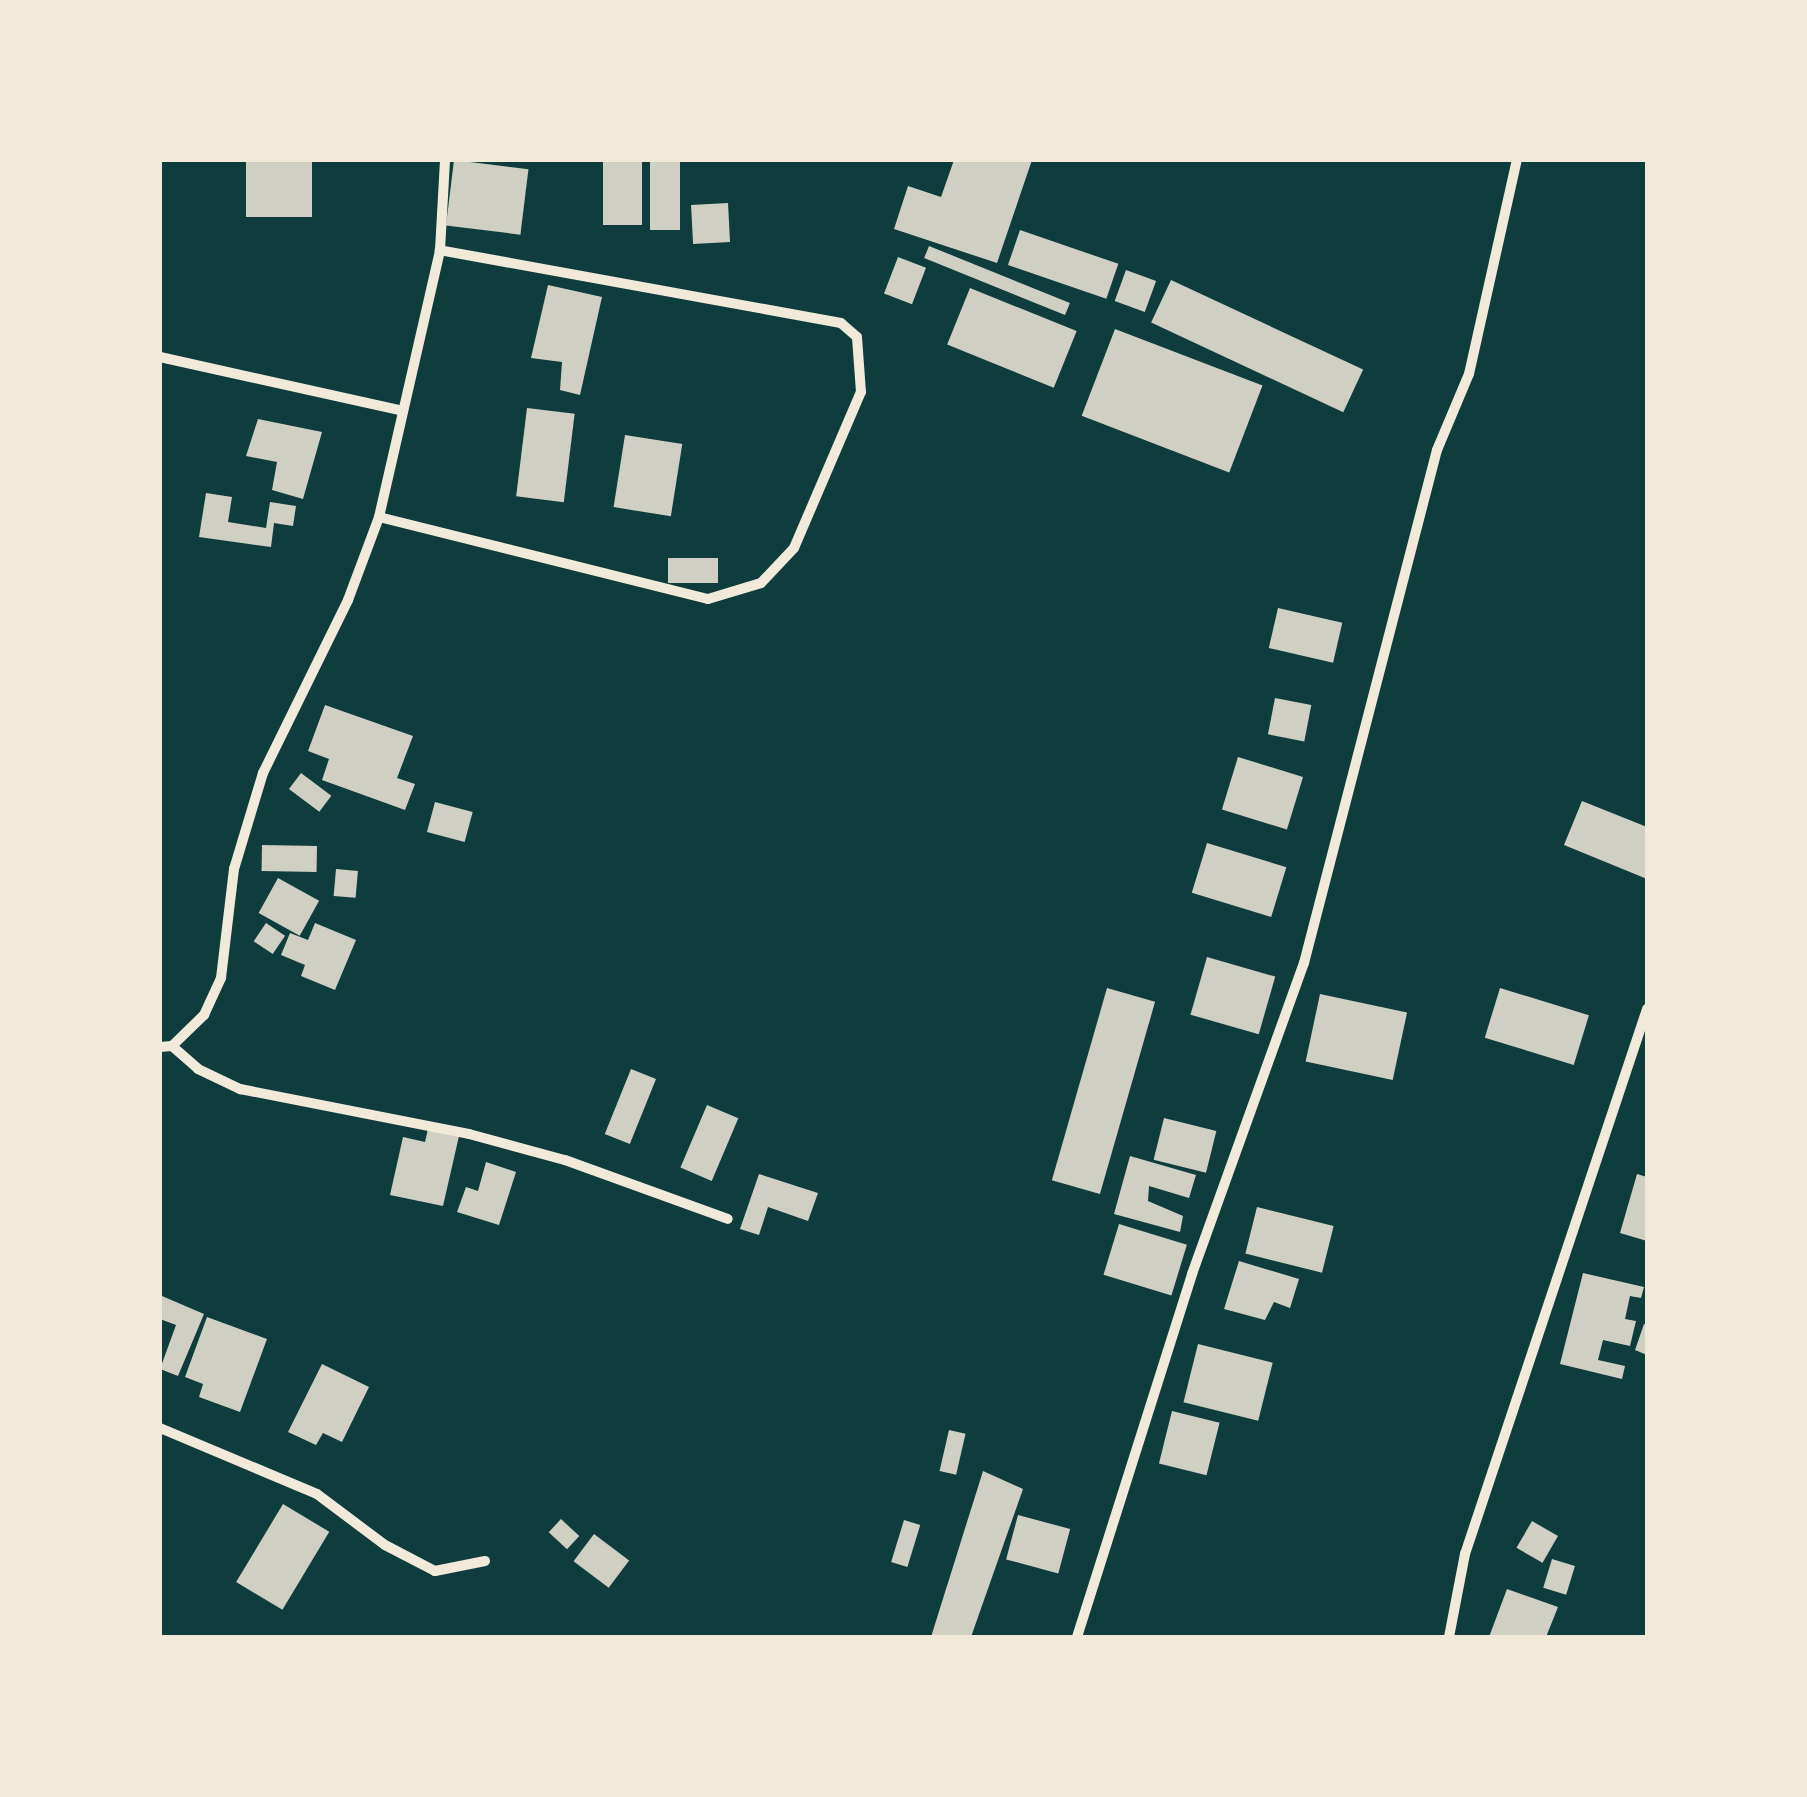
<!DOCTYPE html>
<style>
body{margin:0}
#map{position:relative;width:1807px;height:1797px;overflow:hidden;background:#0f3d3e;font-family:Rubik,sans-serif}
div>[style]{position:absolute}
.building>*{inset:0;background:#cfcfc3;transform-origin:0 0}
.minor>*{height:10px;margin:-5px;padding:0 5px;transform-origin:5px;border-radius:5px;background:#f1e9da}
span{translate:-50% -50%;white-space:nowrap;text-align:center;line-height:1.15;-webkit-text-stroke:9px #f1e9da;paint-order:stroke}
.frame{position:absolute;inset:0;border:162px solid #f1e9da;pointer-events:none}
</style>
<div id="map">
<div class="building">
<i style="left:246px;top:160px;width:66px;height:57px"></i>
<i style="left:454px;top:160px;width:75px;height:66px;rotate:7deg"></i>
<i style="left:603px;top:160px;width:39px;height:65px"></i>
<i style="left:650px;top:160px;width:30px;height:70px"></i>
<i style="clip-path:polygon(954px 160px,1032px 160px,997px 263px,894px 229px,908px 186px,941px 197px)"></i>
<i style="left:728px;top:203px;width:39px;height:37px;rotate:87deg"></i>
<i style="left:1020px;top:230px;width:104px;height:37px;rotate:19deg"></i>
<i style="left:929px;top:246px;width:152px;height:13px;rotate:22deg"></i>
<i style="left:898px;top:257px;width:30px;height:39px;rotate:21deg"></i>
<i style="left:1126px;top:270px;width:32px;height:33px;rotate:20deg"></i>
<i style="left:1171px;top:280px;width:212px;height:47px;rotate:25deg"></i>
<i style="clip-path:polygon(548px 285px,602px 297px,580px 395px,560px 390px,562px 362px,531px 358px)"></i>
<i style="left:970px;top:288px;width:115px;height:61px;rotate:22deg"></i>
<i style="left:1115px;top:329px;width:158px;height:93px;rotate:21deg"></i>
<i style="left:527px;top:408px;width:48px;height:89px;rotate:7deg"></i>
<i style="clip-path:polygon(258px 419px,322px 432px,303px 499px,272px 490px,277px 462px,246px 456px)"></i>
<i style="left:625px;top:435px;width:58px;height:73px;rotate:9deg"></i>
<i style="clip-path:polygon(206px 493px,232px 497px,228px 522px,266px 528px,270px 502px,296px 506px,293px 526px,274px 523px,271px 547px,199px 537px)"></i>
<i style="left:668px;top:558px;width:50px;height:25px"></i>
<i style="left:1278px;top:608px;width:66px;height:41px;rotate:13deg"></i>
<i style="left:1275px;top:698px;width:37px;height:37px;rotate:11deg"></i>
<i style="clip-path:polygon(325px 705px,413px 736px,397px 778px,415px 784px,405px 810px,322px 780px,329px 759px,308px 751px)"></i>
<i style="left:1238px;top:757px;width:68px;height:55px;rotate:17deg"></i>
<i style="left:301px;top:773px;width:38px;height:20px;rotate:37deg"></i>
<i style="clip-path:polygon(1582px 801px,1647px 827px,1647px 879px,1564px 845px)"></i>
<i style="left:435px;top:802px;width:39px;height:31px;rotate:15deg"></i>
<i style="left:1207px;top:843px;width:83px;height:52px;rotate:17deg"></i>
<i style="left:262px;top:845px;width:55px;height:26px;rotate:1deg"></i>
<i style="left:336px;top:869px;width:22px;height:27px;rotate:5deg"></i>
<i style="left:278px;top:878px;width:47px;height:40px;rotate:29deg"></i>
<i style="left:266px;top:923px;width:23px;height:22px;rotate:34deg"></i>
<i style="clip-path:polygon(315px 923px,356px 940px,335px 990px,301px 976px,305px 965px,281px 955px,290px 933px,308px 940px)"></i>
<i style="left:1207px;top:957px;width:71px;height:60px;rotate:16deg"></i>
<i style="left:1107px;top:988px;width:50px;height:200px;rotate:16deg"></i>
<i style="left:1500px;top:988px;width:93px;height:52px;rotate:17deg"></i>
<i style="left:1320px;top:994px;width:89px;height:69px;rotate:12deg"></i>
<i style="left:631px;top:1069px;width:27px;height:70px;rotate:22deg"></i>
<i style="left:707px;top:1105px;width:34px;height:68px;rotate:23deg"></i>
<i style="left:1164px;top:1118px;width:54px;height:43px;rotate:14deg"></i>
<i style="clip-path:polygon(428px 1129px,459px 1136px,443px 1206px,390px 1195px,403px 1137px,425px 1142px)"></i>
<i style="clip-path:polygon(1130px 1156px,1196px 1175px,1189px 1198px,1149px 1186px,1148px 1201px,1183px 1216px,1180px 1232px,1114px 1214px)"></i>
<i style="clip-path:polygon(486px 1162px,516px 1172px,499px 1225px,457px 1212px,466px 1187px,478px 1191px)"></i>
<i style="clip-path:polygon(759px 1174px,818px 1193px,808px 1221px,768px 1207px,759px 1235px,740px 1229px)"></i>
<i style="clip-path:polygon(1637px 1174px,1647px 1177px,1647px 1241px,1620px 1233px)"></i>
<i style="left:1257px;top:1207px;width:79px;height:48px;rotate:14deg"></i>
<i style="left:1119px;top:1224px;width:71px;height:53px;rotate:17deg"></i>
<i style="clip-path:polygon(1239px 1261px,1299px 1279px,1290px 1308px,1274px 1302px,1265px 1320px,1224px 1309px)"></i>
<i style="clip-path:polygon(1583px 1273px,1644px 1287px,1641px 1298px,1630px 1296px,1625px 1319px,1636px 1321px,1630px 1346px,1603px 1340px,1598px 1360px,1625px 1366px,1622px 1379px,1560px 1364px)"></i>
<i style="clip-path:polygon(162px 1296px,204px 1314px,178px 1376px,160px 1369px,176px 1325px,160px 1319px)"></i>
<i style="clip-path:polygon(207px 1317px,267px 1339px,240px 1412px,199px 1397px,203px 1384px,185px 1377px)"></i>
<i style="clip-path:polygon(1644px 1324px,1647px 1325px,1647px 1355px,1635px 1350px)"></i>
<i style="left:1198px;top:1344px;width:77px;height:60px;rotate:14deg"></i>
<i style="clip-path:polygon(322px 1364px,369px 1387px,342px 1442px,323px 1433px,316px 1445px,288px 1432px)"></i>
<i style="left:1172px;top:1411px;width:49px;height:54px;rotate:14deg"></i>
<i style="left:949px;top:1430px;width:17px;height:42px;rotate:13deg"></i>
<i style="clip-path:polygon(983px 1471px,1023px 1489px,971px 1637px,931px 1637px)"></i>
<i style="left:283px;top:1504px;width:54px;height:91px;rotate:31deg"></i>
<i style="left:1018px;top:1515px;width:54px;height:46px;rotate:15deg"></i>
<i style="left:561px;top:1519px;width:25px;height:18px;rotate:43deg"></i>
<i style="left:904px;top:1520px;width:17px;height:44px;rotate:17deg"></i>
<i style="left:1532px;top:1521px;width:30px;height:31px;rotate:30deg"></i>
<i style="left:594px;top:1534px;width:44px;height:34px;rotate:37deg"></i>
<i style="left:1552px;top:1559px;width:24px;height:30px;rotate:17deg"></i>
<i style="clip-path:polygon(1507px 1589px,1558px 1607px,1546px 1637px,1489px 1637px)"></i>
</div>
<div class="minor">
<i style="left:160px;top:357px;width:249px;rotate:12.5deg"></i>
<i style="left:379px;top:517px;width:339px;rotate:14deg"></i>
<i style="left:708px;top:599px;width:55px;rotate:-16.8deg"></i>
<i style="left:761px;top:583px;width:48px;rotate:-46.7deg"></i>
<i style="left:794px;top:548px;width:170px;rotate:-66.8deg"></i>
<i style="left:861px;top:392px;width:55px;rotate:-94.2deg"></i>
<i style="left:857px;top:337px;width:21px;rotate:-139deg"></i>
<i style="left:841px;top:323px;width:408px;rotate:-169.7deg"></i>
<i style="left:172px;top:1046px;width:35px;rotate:41deg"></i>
<i style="left:198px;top:1069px;width:47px;rotate:25.5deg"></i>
<i style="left:240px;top:1089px;width:233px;rotate:11.1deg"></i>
<i style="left:469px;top:1134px;width:99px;rotate:15.2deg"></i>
<i style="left:565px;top:1160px;width:173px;rotate:19.9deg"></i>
<i style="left:160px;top:1047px;width:12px;rotate:-5deg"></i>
<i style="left:172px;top:1046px;width:45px;rotate:-44.1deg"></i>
<i style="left:204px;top:1015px;width:41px;rotate:-65.3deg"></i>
<i style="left:221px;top:978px;width:110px;rotate:-83.2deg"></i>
<i style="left:234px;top:869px;width:100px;rotate:-73.2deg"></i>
<i style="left:263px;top:773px;width:193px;rotate:-63.8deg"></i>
<i style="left:348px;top:600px;width:89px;rotate:-69.5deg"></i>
<i style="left:379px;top:517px;width:274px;rotate:-77.1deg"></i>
<i style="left:440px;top:250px;width:90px;rotate:-86.8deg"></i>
<i style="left:160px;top:1428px;width:170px;rotate:22.8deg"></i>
<i style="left:317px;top:1494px;width:85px;rotate:36.9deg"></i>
<i style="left:385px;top:1545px;width:56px;rotate:27.5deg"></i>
<i style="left:435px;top:1571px;width:51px;rotate:-11.3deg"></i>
<i style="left:1077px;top:1637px;width:381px;rotate:-72.4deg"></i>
<i style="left:1192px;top:1274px;width:331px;rotate:-70.2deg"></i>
<i style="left:1304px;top:963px;width:530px;rotate:-75.47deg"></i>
<i style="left:1437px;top:450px;width:82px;rotate:-67.2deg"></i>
<i style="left:1469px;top:374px;width:219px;rotate:-77.4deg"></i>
<i style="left:1449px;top:1637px;width:85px;rotate:-79.1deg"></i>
<i style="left:1465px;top:1554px;width:575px;rotate:-71.53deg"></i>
</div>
<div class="frame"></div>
</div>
